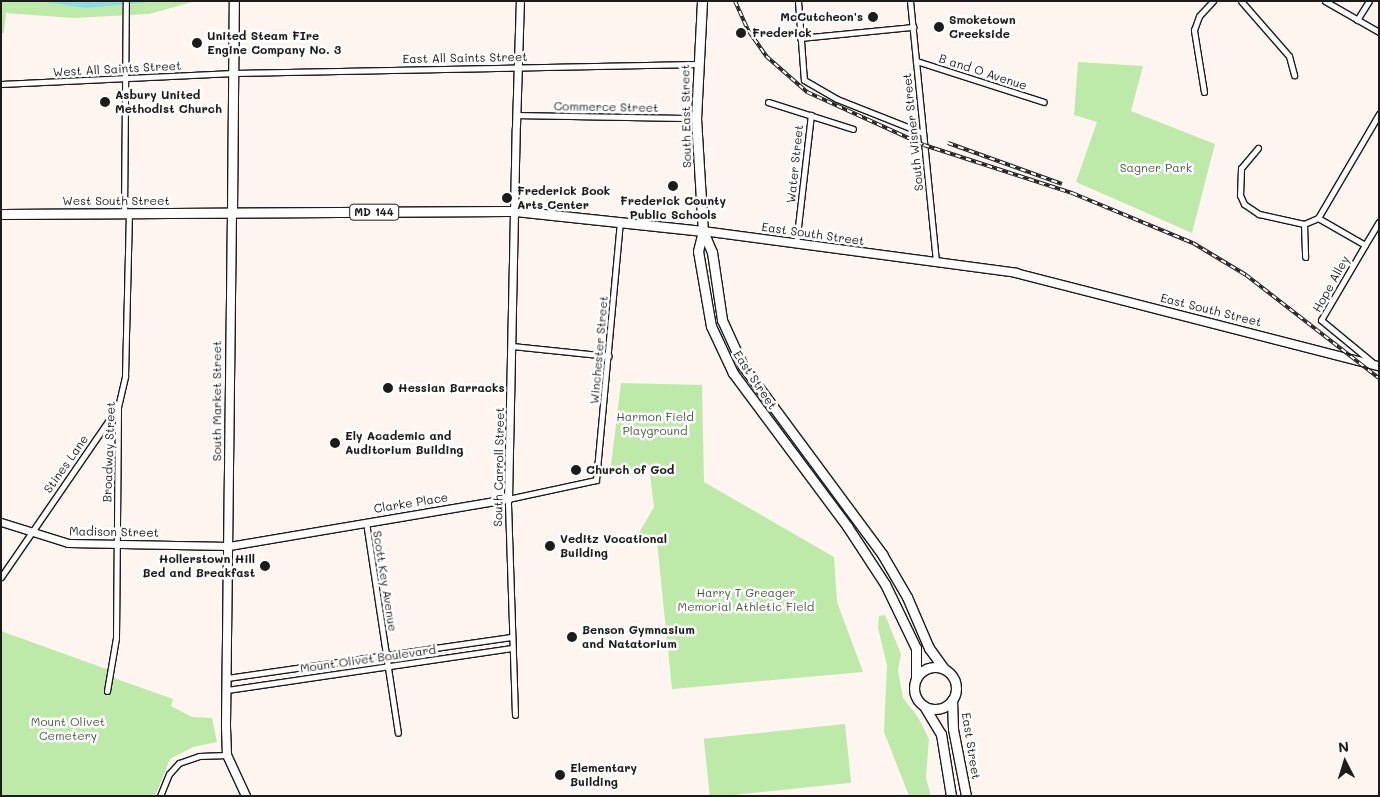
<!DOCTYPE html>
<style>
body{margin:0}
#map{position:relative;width:1380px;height:797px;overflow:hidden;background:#fef5f1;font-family:Mali,sans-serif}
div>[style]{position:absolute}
.green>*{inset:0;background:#bdeaa8;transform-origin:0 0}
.water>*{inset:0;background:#8bdce5}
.roads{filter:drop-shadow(1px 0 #1c1c1c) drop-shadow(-1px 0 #1c1c1c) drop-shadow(0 1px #1c1c1c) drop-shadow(0 -1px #1c1c1c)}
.minor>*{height:5px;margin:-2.5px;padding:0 2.5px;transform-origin:2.5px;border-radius:2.5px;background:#fff}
.tertiary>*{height:7px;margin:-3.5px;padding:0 3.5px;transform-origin:3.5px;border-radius:3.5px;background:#fff}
.secondary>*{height:8px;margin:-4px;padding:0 4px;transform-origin:4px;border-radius:4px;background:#fff}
.primary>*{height:9px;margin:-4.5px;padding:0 4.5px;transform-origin:4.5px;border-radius:4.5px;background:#fff}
.primary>.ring{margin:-4.5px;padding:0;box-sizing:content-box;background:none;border:9px solid #fff;border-radius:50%}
.rail>*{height:4px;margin-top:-2px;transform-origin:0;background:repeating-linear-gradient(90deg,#fff 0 5.5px,#1c1c1c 0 11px);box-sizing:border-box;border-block:1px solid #1c1c1c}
.dots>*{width:14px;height:14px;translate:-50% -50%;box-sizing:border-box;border:2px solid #fff;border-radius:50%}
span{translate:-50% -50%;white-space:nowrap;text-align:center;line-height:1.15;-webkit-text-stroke:5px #fff;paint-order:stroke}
.shield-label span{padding:1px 4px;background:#fff;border:1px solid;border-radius:4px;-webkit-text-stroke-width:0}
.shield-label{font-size:11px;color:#1c1c1c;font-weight:700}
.poi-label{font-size:12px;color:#1c1c1c;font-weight:700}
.right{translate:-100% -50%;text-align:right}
.left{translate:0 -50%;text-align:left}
.street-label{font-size:12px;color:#1c1c1c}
.park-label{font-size:12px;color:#4c5a46}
.frame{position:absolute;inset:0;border:2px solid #1c1c1c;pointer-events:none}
.north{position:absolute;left:1320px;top:737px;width:50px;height:50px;-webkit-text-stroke:4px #fff;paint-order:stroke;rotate:355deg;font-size:14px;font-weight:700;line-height:20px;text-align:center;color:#1c1c1c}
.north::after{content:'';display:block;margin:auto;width:18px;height:22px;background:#1c1c1c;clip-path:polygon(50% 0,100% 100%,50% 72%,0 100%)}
</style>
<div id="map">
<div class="green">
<i style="clip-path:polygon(1px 1px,196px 1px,149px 14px,73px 18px,6px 13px,4px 33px,1px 34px)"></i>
<i style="clip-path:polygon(1078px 62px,1143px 66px,1131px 111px,1215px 144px,1192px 233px,1076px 182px,1097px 122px,1074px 115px)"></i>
<i style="clip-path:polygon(621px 383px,702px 385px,704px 482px,834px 557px,837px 602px,863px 672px,672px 689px,657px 542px,639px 533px,654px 507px,649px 466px,610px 473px)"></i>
<i style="clip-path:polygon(885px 615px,901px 654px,898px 670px,903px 698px,918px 717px,929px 739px,926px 778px,931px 796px,909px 796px,884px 732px,887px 665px,878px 628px,879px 616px)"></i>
<i style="clip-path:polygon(1px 631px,109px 670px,108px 676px,173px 699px,171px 706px,192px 717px,212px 718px,217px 742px,193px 747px,170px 759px,155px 796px,1px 796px)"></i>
<i style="left:845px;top:724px;width:59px;height:142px;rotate:84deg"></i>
</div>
<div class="water">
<i style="clip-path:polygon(39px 1px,99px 2px,159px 1px,86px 8px)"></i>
</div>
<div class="roads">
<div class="minor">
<i style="left:798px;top:1px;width:79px;rotate:85.7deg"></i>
<i style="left:804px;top:80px;width:38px;rotate:30deg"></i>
<i style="left:837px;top:99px;width:92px;rotate:21.6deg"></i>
<i style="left:910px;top:1px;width:262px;rotate:84.3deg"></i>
<i style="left:1241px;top:1px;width:73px;rotate:48.9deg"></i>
<i style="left:1289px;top:56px;width:20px;rotate:75deg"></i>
<i style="left:1325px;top:1px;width:62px;rotate:29.9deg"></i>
<i style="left:1357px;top:20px;width:22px;rotate:-58deg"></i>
<i style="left:800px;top:38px;width:114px;rotate:-5.6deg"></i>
<i style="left:916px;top:61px;width:134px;rotate:17.8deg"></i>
<i style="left:1px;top:84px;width:233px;rotate:-2.7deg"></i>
<i style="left:234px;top:73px;width:463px;rotate:-1.1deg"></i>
<i style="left:1204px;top:92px;width:63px;rotate:-99.2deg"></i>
<i style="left:1194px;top:30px;width:15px;rotate:-70deg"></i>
<i style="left:1199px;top:16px;width:21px;rotate:-47deg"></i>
<i style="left:768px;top:102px;width:89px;rotate:17.6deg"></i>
<i style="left:516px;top:115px;width:180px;rotate:1deg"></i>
<i style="left:1258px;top:148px;width:26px;rotate:130deg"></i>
<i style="left:1241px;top:168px;width:27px;rotate:92deg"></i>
<i style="left:1240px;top:195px;width:10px;rotate:66deg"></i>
<i style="left:1244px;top:204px;width:18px;rotate:34deg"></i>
<i style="left:1259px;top:214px;width:46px;rotate:12.5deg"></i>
<i style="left:1304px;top:224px;width:15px;rotate:-23deg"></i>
<i style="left:1318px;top:218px;width:121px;rotate:-59.6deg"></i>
<i style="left:124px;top:213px;width:212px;rotate:-89.5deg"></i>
<i style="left:1318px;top:218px;width:54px;rotate:29.9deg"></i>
<i style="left:1365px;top:245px;width:87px;rotate:120.4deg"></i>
<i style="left:1321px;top:320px;width:66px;rotate:39.5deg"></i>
<i style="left:1304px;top:224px;width:33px;rotate:88deg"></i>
<i style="left:796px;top:244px;width:130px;rotate:-83.4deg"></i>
<i style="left:1365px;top:245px;width:27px;rotate:-59deg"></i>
<i style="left:512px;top:346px;width:97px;rotate:5.9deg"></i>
<i style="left:366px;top:522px;width:213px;rotate:81.4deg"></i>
<i style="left:1px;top:577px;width:206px;rotate:-55.5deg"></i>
<i style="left:227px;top:678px;width:287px;rotate:-8.2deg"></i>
<i style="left:227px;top:690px;width:288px;rotate:-8.4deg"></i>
<i style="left:107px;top:691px;width:54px;rotate:-80.4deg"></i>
<i style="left:116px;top:638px;width:231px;rotate:-89.5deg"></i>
<i style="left:118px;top:407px;width:32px;rotate:-77deg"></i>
<i style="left:125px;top:376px;width:163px;rotate:-88.6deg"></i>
<i style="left:515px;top:715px;width:216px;rotate:-91.9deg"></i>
<i style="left:508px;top:499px;width:90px;rotate:-12.2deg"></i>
<i style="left:596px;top:480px;width:259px;rotate:-84.7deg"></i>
<i style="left:160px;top:796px;width:24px;rotate:-68deg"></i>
<i style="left:169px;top:774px;width:15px;rotate:-48deg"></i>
<i style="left:179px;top:763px;width:21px;rotate:-19deg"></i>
<i style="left:199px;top:756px;width:28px;rotate:-2deg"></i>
</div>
<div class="tertiary">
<i style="left:516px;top:126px;width:125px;rotate:-88.2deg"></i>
<i style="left:1px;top:522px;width:70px;rotate:17.4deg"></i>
<i style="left:68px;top:543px;width:161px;rotate:1.1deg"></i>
<i style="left:229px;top:546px;width:283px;rotate:-9.6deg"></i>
<i style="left:508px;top:499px;width:370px;rotate:-88.8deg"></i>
</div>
<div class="secondary">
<i style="left:232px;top:212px;width:515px;rotate:90.67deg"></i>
<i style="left:226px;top:727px;width:28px;rotate:88deg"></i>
<i style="left:227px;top:755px;width:45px;rotate:65.1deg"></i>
<i style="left:703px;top:231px;width:316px;rotate:7.6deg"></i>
<i style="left:1016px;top:273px;width:375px;rotate:14.4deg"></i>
</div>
<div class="primary">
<i style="left:702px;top:1px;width:117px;rotate:92.9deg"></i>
<i style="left:696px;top:118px;width:113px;rotate:86.5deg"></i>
<i style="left:703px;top:231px;width:21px;rotate:104deg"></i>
<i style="left:698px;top:251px;width:76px;rotate:80.2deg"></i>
<i style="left:711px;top:326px;width:52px;rotate:64.9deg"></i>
<i style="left:733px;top:373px;width:191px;rotate:53.3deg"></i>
<i style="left:847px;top:526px;width:69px;rotate:56.8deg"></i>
<i style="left:885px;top:584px;width:71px;rotate:64.2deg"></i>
<i style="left:916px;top:648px;width:31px;rotate:90deg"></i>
<i style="left:232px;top:212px;width:211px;rotate:-89.5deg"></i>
<i style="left:1px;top:214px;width:514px;rotate:-0.33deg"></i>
<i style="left:515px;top:211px;width:189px;rotate:6.1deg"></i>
<i style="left:703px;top:231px;width:23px;rotate:67deg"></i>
<i style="left:712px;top:252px;width:69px;rotate:81.6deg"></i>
<i style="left:722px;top:320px;width:51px;rotate:65.5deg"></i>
<i style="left:743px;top:366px;width:234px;rotate:53.5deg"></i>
<i style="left:882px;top:554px;width:50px;rotate:59.8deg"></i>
<i style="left:907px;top:597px;width:56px;rotate:66.7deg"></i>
<i style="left:929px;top:648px;width:26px;rotate:54deg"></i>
<i class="ring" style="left:914px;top:667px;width:33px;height:33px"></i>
<i style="left:952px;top:700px;width:29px;rotate:88deg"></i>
<i style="left:953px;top:729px;width:68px;rotate:79deg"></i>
<i style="left:924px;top:706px;width:33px;rotate:59deg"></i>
<i style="left:941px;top:734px;width:63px;rotate:80.8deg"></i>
</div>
</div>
<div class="rail">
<i style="left:735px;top:1px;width:32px;rotate:66deg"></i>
<i style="left:748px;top:30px;width:32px;rotate:55deg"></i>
<i style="left:766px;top:56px;width:55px;rotate:41.3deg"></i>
<i style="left:807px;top:92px;width:128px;rotate:24.4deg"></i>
<i style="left:924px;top:145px;width:156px;rotate:18deg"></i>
<i style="left:1072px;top:193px;width:131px;rotate:22.5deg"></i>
<i style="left:1193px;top:243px;width:62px;rotate:31.1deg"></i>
<i style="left:1246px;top:275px;width:168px;rotate:37.8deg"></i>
<i style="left:948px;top:143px;width:121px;rotate:19.8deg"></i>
</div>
<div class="dots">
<i style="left:873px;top:17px;background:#1c1c1c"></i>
<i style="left:939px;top:27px;background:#1c1c1c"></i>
<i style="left:741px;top:33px;background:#1c1c1c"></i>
<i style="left:197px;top:43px;background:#1c1c1c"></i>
<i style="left:105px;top:102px;background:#1c1c1c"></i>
<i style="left:673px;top:186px;background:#1c1c1c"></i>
<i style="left:507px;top:198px;background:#1c1c1c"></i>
<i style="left:388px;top:388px;background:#1c1c1c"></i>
<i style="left:335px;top:443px;background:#1c1c1c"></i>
<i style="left:576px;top:470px;background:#1c1c1c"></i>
<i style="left:550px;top:546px;background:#1c1c1c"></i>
<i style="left:265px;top:566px;background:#1c1c1c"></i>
<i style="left:572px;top:637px;background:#1c1c1c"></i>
<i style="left:560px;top:775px;background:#1c1c1c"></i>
</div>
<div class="shield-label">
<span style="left:374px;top:212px">MD 144</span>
</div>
<div class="poi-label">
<span class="right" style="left:863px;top:17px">McCutcheon's</span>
<span class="left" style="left:949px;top:27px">Smoketown<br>Creekside</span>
<span class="left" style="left:752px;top:33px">Frederick</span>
<span class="left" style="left:207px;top:43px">United Steam FIre<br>Engine Company No. 3</span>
<span class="left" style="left:115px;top:102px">Asbury United<br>Methodist Church</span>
<span class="left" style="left:517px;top:198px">Frederick Book<br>Arts Center</span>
<span style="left:673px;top:208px">Frederick County<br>Public Schools</span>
<span class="left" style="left:398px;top:388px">Hessian Barracks</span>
<span class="left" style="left:345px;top:443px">Ely Academic and<br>Auditorium Building</span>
<span class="left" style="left:586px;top:470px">Church of God</span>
<span class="left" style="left:560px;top:546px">Veditz Vocational<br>Building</span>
<span class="right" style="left:255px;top:566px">Hollerstown Hill<br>Bed and Breakfast</span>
<span class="left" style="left:582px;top:637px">Benson Gymnasium<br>and Natatorium</span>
<span class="left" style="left:570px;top:775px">Elementary<br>Building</span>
</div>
<div class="street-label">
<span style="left:465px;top:58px;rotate:-1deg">East All Saints Street</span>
<span style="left:117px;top:69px;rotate:-3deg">West All Saints Street</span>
<span style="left:983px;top:72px;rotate:18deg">B and O Avenue</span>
<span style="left:606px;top:107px;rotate:1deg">Commerce Street</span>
<span style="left:686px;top:116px;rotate:-91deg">South East Street</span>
<span style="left:913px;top:132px;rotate:-96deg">South Wisner Street</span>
<span style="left:795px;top:164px;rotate:-84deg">Water Street</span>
<span style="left:116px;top:201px">West South Street</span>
<span style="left:813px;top:234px;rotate:8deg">East South Street</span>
<span style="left:1331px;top:284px;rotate:-61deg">Hope Alley</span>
<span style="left:1211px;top:310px;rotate:14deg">East South Street</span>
<span style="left:599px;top:350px;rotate:-85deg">Winchester Street</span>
<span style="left:755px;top:380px;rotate:56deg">East Street</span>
<span style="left:217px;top:401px;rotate:-90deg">South Market Street</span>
<span style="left:109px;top:452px;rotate:-88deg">Broadway Street</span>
<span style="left:66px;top:464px;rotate:-55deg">Stines Lane</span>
<span style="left:499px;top:467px;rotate:-89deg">South Carroll Street</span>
<span style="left:411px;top:503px;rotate:-9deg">Clarke Place</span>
<span style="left:114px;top:532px;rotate:1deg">Madison Street</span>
<span style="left:385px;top:581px;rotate:81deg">Scott Key Avenue</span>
<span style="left:368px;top:659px;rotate:-8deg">Mount Olivet Boulevard</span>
<span style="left:971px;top:746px;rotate:81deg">East Street</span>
</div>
<div class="park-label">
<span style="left:1156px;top:168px">Sagner Park</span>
<span style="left:655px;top:424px">Harmon Field<br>Playground</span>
<span style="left:746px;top:600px">Harry T Greager<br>Memorial Athletic Field</span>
<span style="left:68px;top:729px">Mount Olivet<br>Cemetery</span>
</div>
<div class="frame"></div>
<div class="north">N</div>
</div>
